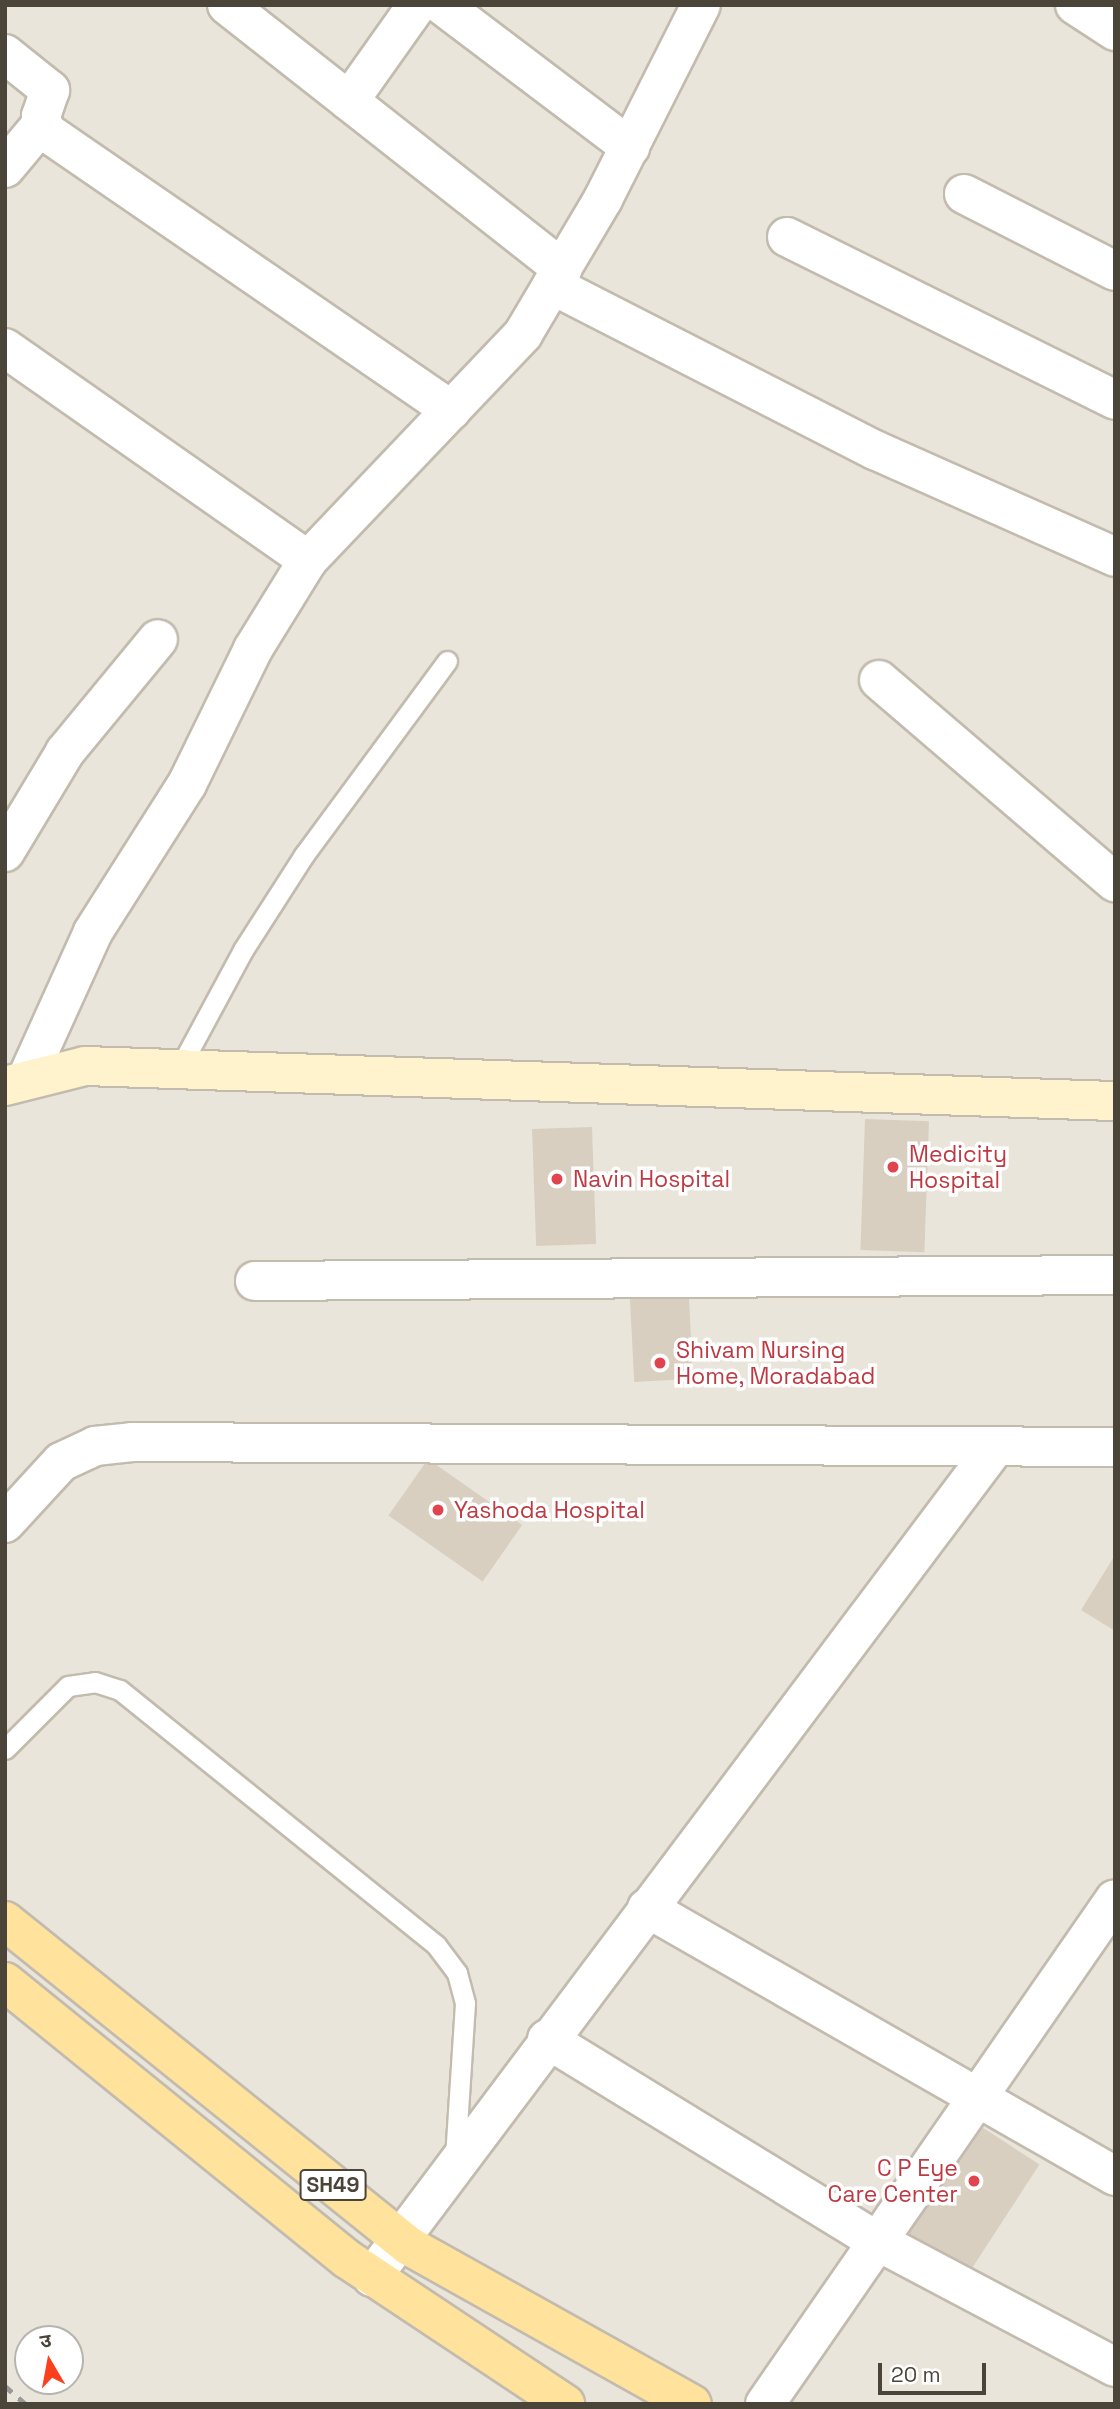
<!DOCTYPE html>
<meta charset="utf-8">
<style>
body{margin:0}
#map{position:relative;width:1120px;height:2409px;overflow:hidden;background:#f6f3ec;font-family:"Space Grotesk","Noto Sans Devanagari",sans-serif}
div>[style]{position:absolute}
.residential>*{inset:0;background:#eae5da}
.building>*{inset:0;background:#d8cfc1;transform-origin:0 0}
.roads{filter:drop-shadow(2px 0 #c2bbae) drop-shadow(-2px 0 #c2bbae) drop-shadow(0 2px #c2bbae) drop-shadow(0 -2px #c2bbae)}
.lane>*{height:19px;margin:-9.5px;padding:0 9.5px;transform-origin:9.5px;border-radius:9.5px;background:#fff}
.street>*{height:38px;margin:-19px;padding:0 19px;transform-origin:19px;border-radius:19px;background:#fff}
.secondary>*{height:38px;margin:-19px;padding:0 19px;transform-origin:19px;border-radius:19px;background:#fff3cd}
.primary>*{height:38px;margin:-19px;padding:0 19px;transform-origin:19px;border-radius:19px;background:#ffe39c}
.rail>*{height:5px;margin-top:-2.5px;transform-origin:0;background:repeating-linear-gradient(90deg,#9a9a9a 0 9px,transparent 0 18px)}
.dots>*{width:19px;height:19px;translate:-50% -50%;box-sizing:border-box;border:4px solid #fff;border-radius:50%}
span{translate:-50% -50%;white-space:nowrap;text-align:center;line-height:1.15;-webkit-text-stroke:7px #fff;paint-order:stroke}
.shield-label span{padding:2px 5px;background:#fff;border:2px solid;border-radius:5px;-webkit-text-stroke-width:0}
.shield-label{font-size:21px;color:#4b4439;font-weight:700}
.health-label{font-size:23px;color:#be3a42}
.left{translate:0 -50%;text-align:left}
.right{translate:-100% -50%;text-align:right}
.frame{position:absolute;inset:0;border:7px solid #4b4439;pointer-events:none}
.north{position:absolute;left:14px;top:2325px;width:70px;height:70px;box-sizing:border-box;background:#fff;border:2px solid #b7b4b0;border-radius:50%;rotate:350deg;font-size:19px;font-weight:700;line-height:28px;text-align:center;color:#4b4439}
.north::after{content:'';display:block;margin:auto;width:24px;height:32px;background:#fc3f1d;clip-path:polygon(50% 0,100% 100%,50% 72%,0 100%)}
.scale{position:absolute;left:878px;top:2363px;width:108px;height:32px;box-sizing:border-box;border:4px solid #4b4439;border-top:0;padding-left:9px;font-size:21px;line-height:24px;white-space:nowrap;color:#4b4439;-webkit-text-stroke:5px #fff;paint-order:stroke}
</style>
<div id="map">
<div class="residential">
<i style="clip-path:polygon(evenodd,5px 5px,1115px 5px,1115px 2404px,5px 2404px,5px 5px,28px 2339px,70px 2339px,70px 2381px,28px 2381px,28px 2339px)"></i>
</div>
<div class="building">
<i style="left:865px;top:1119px;width:64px;height:131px;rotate:2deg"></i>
<i style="left:592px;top:1127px;width:117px;height:60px;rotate:88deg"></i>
<i style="left:688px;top:1280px;width:99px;height:59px;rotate:87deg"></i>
<i style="left:428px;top:1459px;width:115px;height:69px;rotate:35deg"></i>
<i style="clip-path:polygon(1115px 1555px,1115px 1631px,1081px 1610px)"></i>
<i style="left:974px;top:2122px;width:78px;height:131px;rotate:33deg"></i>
</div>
<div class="roads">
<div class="lane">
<i style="left:179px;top:1069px;width:135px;rotate:-61.7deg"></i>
<i style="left:243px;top:950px;width:113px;rotate:-57.3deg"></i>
<i style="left:304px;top:855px;width:241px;rotate:-53.6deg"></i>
<i style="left:5px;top:1749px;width:89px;rotate:-45deg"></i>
<i style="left:68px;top:1686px;width:27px;rotate:-8deg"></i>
<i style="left:95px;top:1682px;width:26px;rotate:18deg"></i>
<i style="left:120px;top:1690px;width:406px;rotate:38.9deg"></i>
<i style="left:436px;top:1945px;width:35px;rotate:53deg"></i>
<i style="left:457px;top:1973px;width:31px;rotate:75deg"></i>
<i style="left:465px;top:2003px;width:153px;rotate:93.7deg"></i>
</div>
<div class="street">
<i style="left:227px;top:5px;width:427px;rotate:38.2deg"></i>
<i style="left:442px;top:5px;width:236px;rotate:37.1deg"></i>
<i style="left:1075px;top:5px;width:48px;rotate:33deg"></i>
<i style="left:5px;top:54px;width:58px;rotate:38.7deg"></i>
<i style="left:50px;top:90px;width:28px;rotate:109deg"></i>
<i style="left:41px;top:116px;width:16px;rotate:75deg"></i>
<i style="left:45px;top:131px;width:493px;rotate:34.5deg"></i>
<i style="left:349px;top:101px;width:118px;rotate:-54.7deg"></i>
<i style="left:5px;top:168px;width:56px;rotate:-50.1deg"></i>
<i style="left:964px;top:194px;width:169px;rotate:27deg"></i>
<i style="left:787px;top:237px;width:366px;rotate:26.4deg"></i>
<i style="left:552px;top:285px;width:363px;rotate:27.1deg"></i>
<i style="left:875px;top:450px;width:263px;rotate:24deg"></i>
<i style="left:5px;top:348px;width:370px;rotate:35deg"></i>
<i style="left:879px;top:680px;width:311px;rotate:40.6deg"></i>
<i style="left:5px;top:852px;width:117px;rotate:-59deg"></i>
<i style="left:65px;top:752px;width:146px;rotate:-50.5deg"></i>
<i style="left:26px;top:1080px;width:162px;rotate:-65.6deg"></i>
<i style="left:93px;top:932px;width:175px;rotate:-57.6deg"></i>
<i style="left:187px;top:784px;width:150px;rotate:-63.9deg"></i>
<i style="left:253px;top:649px;width:105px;rotate:-58.3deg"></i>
<i style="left:308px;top:560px;width:312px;rotate:-46.4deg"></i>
<i style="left:523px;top:334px;width:157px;rotate:-59.3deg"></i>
<i style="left:603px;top:199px;width:217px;rotate:-63.2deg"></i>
<i style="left:255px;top:1281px;width:860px;rotate:-0.4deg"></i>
<i style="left:5px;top:1523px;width:83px;rotate:-47.4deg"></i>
<i style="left:61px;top:1462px;width:38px;rotate:-25deg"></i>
<i style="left:95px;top:1446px;width:37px;rotate:-6deg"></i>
<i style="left:132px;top:1442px;width:983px;rotate:0.29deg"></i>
<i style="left:647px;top:1908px;width:539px;rotate:29.8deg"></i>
<i style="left:547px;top:2039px;width:387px;rotate:31.5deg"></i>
<i style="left:877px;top:2241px;width:269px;rotate:27.9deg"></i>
<i style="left:372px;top:2277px;width:1039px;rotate:-53.1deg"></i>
<i style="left:765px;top:2404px;width:614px;rotate:-55.28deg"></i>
</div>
<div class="secondary">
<i style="left:5px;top:1086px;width:82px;rotate:-14deg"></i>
<i style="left:85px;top:1066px;width:1031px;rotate:1.95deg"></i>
</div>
<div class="primary">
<i style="left:5px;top:1921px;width:518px;rotate:38.82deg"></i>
<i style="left:409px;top:2246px;width:324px;rotate:29.2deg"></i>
<i style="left:5px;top:1982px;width:440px;rotate:39deg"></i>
<i style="left:347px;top:2259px;width:262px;rotate:33.6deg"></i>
</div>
</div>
<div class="rail">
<i style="left:5px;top:2386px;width:28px;rotate:41deg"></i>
</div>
<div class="dots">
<i style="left:893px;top:1167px;background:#e0444e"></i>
<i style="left:557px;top:1179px;background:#e0444e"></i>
<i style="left:660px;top:1363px;background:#e0444e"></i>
<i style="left:438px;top:1510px;background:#e0444e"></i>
<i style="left:974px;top:2181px;background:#e0444e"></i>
</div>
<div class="shield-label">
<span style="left:333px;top:2185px">SH49</span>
</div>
<div class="health-label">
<span class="left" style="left:909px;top:1167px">Medicity<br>Hospital</span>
<span class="left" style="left:573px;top:1179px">Navin Hospital</span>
<span class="left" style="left:676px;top:1363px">Shivam Nursing<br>Home, Moradabad</span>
<span class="left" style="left:454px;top:1510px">Yashoda Hospital</span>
<span class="right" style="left:958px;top:2181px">C P Eye<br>Care Center</span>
</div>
<div class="frame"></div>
<div class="north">उ</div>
<div class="scale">20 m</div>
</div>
